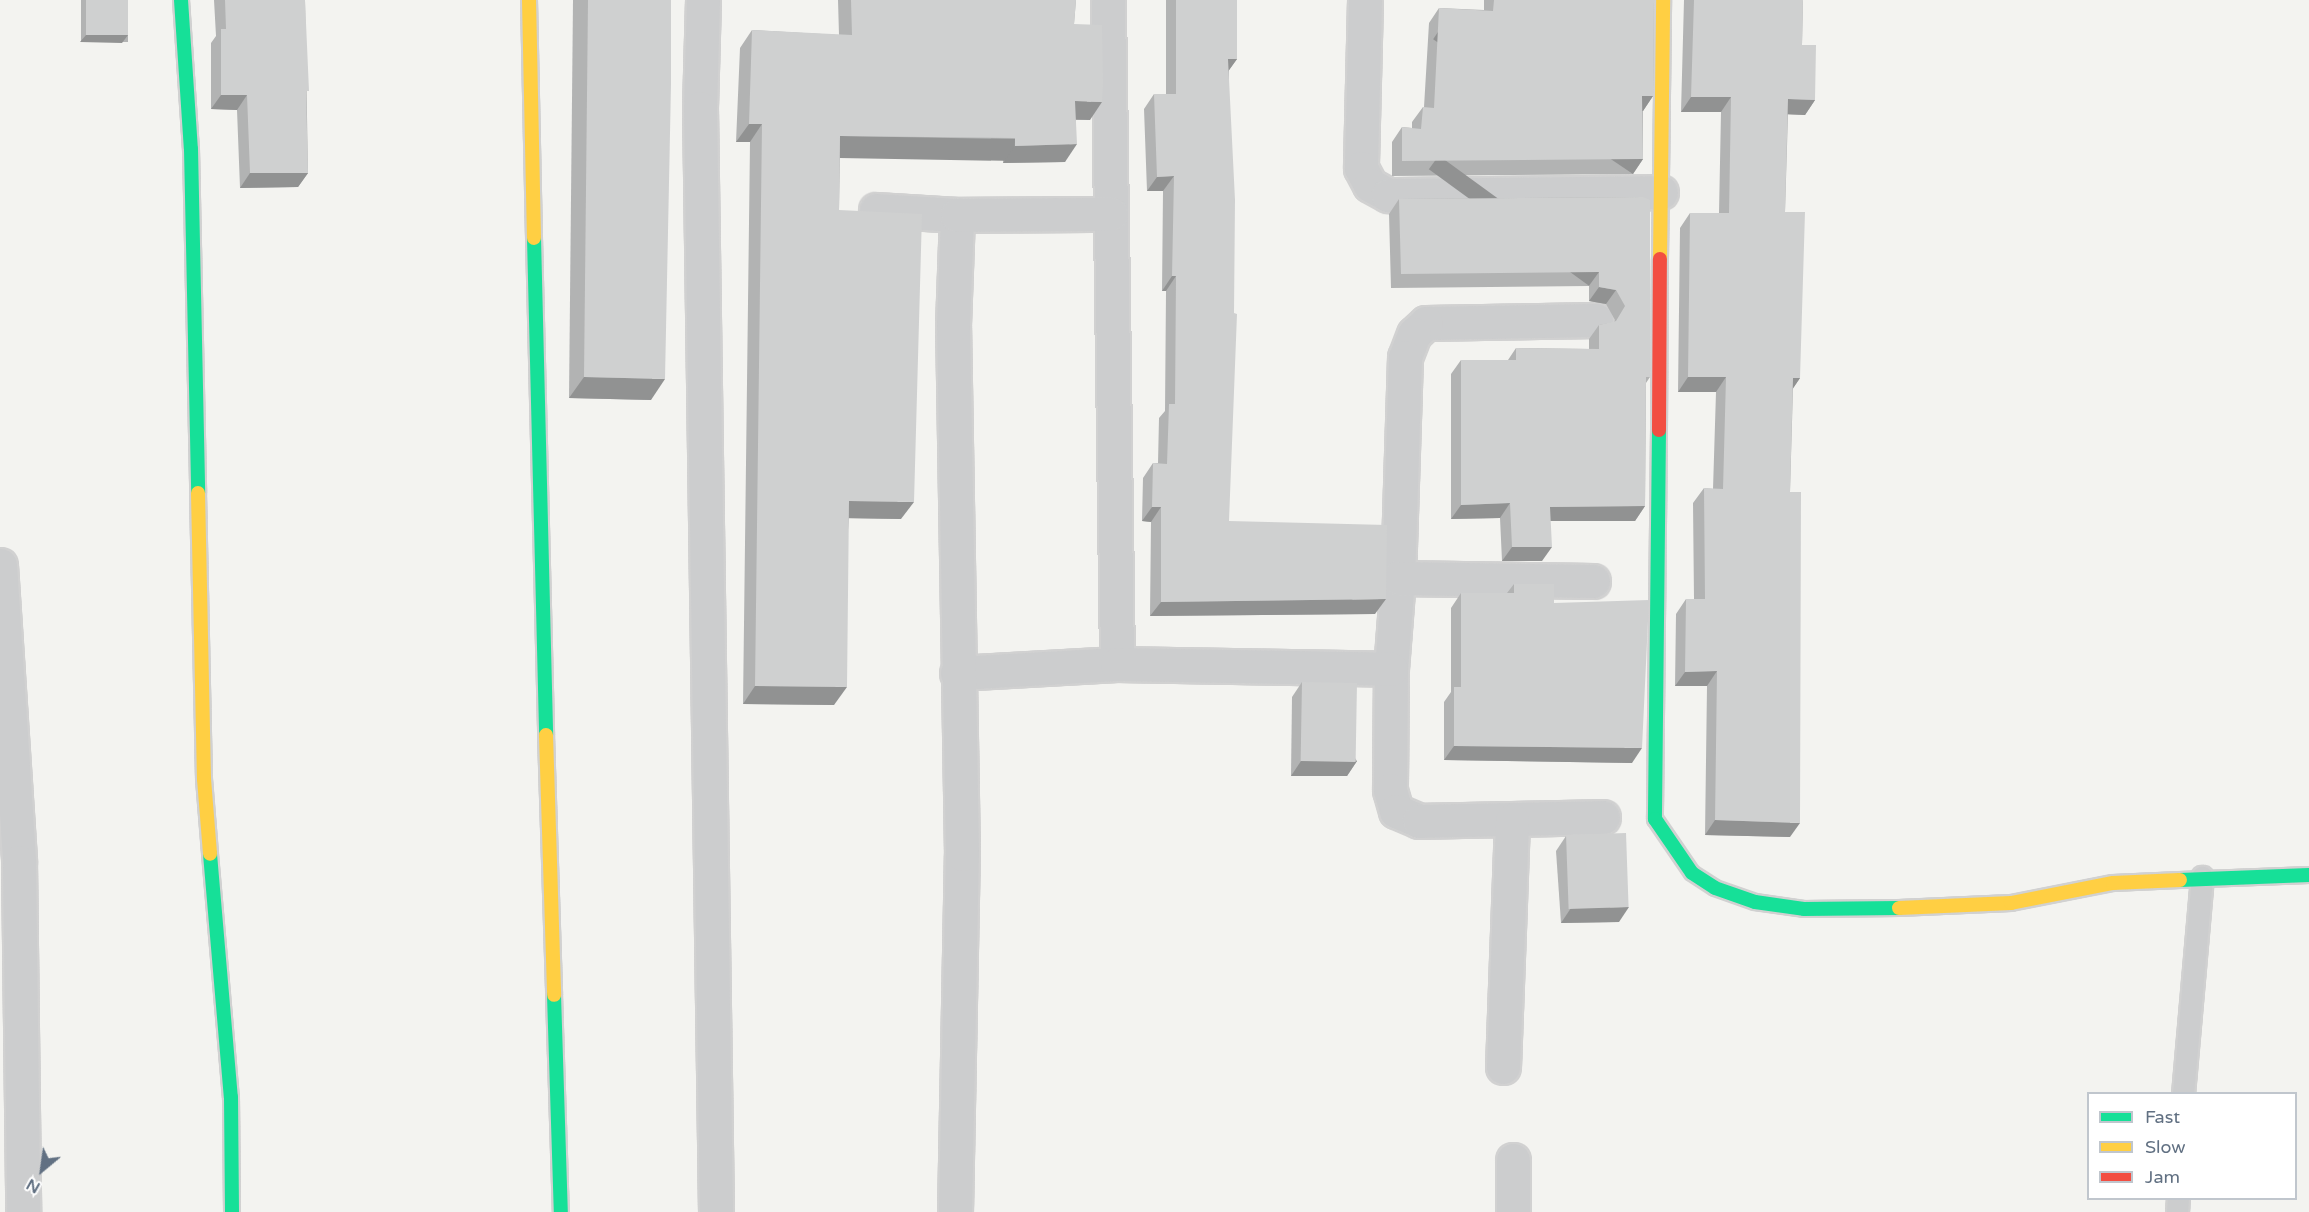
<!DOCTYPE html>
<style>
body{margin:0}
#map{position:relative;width:2309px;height:1212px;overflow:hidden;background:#f3f3f0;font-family:"Varela Round",sans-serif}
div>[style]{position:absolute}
.roads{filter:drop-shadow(2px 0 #d1d1d1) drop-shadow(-2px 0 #d1d1d1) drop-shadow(0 2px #d1d1d1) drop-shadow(0 -2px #d1d1d1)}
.lane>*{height:21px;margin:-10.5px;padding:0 10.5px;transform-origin:10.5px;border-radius:10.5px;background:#cccdce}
.street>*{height:33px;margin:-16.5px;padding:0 16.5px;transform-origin:16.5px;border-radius:16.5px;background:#cccdce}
.fast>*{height:14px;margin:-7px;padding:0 7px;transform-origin:7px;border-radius:7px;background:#16e098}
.slow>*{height:14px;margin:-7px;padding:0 7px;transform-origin:7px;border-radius:7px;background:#ffcf43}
.jam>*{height:14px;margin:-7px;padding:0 7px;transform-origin:7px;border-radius:7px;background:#f24e42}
.wall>*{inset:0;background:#b2b3b3;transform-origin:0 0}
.shaded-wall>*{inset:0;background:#919292;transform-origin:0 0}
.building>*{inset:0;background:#cfd0d0;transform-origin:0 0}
span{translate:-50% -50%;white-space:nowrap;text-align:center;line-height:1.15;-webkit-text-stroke:6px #fff;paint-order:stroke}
.legend{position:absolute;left:2087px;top:1092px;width:210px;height:108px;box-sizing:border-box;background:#fff;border:2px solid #c0c6cd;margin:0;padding:8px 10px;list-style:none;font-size:18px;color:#617082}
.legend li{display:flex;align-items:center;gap:12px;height:30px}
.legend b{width:30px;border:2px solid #c0c6cd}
.north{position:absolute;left:12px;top:1140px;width:60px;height:60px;-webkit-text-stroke:4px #fff;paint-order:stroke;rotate:209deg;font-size:16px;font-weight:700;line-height:24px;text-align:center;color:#617082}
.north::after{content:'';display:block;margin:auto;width:21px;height:27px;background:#617082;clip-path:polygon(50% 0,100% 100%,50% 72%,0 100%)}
</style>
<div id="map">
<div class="roads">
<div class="lane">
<i style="left:2183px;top:1094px;width:218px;rotate:-85deg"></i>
<i style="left:2177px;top:1212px;width:14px;rotate:-86deg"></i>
</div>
<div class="street">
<i style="left:703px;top:0;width:108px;rotate:91.6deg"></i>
<i style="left:700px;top:108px;width:1104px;rotate:89.17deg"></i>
<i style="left:1108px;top:0;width:664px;rotate:89.22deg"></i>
<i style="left:1365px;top:0;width:168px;rotate:91.4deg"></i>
<i style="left:1361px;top:168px;width:19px;rotate:62deg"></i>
<i style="left:1370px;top:185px;width:21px;rotate:29deg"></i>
<i style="left:1388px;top:195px;width:273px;rotate:-0.6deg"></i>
<i style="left:876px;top:210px;width:81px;rotate:3.5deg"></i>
<i style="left:1596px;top:320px;width:170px;rotate:179deg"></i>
<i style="left:1426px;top:323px;width:16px;rotate:137deg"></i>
<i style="left:1414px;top:334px;width:25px;rotate:111deg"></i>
<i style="left:1405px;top:357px;width:221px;rotate:91.8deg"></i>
<i style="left:1398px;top:578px;width:91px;rotate:94.4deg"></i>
<i style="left:1391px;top:669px;width:121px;rotate:90.5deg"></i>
<i style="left:1390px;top:790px;width:22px;rotate:74deg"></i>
<i style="left:1396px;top:811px;width:25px;rotate:23deg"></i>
<i style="left:1419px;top:821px;width:184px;rotate:-1.2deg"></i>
<i style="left:0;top:565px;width:298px;rotate:86.3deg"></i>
<i style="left:19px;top:862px;width:350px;rotate:89.3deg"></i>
<i style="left:1398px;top:578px;width:195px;rotate:0.9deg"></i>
<i style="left:957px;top:673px;width:160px;rotate:-3.2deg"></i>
<i style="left:1117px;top:664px;width:274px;rotate:1deg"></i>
<i style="left:1503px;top:1067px;width:247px;rotate:-87.9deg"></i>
<i style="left:955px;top:1212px;width:358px;rotate:-88.9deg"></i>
<i style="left:962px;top:854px;width:529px;rotate:-90.97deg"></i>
<i style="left:953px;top:325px;width:110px;rotate:-87.9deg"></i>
<i style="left:957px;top:215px;width:154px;rotate:-0.4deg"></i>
<i style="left:1513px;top:1212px;width:52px;rotate:-90deg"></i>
</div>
<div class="fast">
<i style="left:181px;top:0;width:149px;rotate:86.2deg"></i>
<i style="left:191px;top:149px;width:344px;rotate:88.8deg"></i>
<i style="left:534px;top:238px;width:497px;rotate:88.6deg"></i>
<i style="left:1659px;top:430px;width:389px;rotate:90.6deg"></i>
<i style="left:1655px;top:819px;width:65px;rotate:55.6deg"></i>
<i style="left:1692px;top:873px;width:27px;rotate:33deg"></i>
<i style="left:1715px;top:888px;width:42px;rotate:19.3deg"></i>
<i style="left:1755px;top:902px;width:49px;rotate:8.1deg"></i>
<i style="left:1804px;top:909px;width:95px;rotate:-0.6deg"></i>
<i style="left:210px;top:854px;width:244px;rotate:85.1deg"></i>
<i style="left:231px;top:1097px;width:115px;rotate:89.5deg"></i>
<i style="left:2180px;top:880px;width:129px;rotate:-2.2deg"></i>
<i style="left:554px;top:995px;width:217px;rotate:88.2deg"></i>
</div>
<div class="slow">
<i style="left:529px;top:0;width:238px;rotate:88.8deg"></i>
<i style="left:1660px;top:259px;width:259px;rotate:-89.3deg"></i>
<i style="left:198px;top:493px;width:286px;rotate:88.8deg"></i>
<i style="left:204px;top:779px;width:75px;rotate:85.4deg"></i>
<i style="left:546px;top:735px;width:260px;rotate:88.2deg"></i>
<i style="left:1899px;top:908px;width:112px;rotate:-2.6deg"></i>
<i style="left:2011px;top:903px;width:104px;rotate:-11.1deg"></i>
<i style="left:2113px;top:883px;width:67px;rotate:-2.6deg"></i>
</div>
<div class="jam">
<i style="left:1659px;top:430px;width:171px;rotate:-89.7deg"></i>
</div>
</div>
<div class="wall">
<i style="left:81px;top:0;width:47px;height:42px"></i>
<i style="clip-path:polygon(214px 0,305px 0,308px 173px,298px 187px,240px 188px,237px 110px,211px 109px,211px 43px,216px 36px)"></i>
<i style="clip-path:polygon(573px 0,671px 0,651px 400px,569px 398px)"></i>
<i style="clip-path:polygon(838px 0,1076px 0,1074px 24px,1090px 120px,1076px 120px,1065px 162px,1003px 163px,1003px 156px,840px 154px,839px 210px,901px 519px,849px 518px,834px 705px,743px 704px,750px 142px,736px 142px,740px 48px,752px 30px,839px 35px)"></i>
<i style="clip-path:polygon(1166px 0,1237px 0,1237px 59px,1229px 70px,1229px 521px,1375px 614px,1150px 616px,1151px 522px,1142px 521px,1143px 478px,1153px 463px,1158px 463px,1159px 418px,1165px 411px,1166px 291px,1162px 291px,1163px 191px,1147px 191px,1144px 109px,1154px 94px,1166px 94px)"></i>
<i style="clip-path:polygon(1484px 0,1654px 0,1653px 96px,1643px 111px,1643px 159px,1633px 174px,1392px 176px,1392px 142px,1402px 127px,1412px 128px,1412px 122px,1423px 107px,1424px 107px,1429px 23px,1439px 8px,1484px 10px)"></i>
<i style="clip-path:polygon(1684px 0,1803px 0,1802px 45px,1815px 100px,1805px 115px,1788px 114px,1785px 212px,1800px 378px,1793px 388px,1790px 492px,1790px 837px,1705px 835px,1707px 686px,1675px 686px,1676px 614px,1686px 599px,1694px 599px,1693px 503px,1704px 488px,1713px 489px,1716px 392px,1678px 392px,1680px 228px,1690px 213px,1719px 213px,1721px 112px,1681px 112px)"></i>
<i style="clip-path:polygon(1643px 197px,1650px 377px,1646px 383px,1645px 506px,1635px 521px,1550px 521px,1542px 561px,1502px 561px,1500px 518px,1451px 519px,1451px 374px,1461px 360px,1508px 360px,1516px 348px,1589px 349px,1589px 339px,1599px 325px,1614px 322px,1615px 320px,1606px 304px,1589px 301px,1589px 286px,1391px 288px,1389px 214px,1399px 199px)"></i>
<i style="clip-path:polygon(1514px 584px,1554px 603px,1632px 763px,1444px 760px,1444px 702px,1451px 692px,1451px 608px,1461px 593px,1507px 593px)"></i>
<i style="clip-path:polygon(1302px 682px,1357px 761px,1347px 776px,1291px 776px,1292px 697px)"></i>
<i style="clip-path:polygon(1566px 836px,1619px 922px,1561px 923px,1556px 851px)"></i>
</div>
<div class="shaded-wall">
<i style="clip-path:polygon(86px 35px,128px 35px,122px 43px,80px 42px)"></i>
<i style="clip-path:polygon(1228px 59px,1237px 59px,1227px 73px)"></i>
<i style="clip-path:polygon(221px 95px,247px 95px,237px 110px,211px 109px)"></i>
<i style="clip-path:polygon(1642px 96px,1653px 96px,1643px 111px,1632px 111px)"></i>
<i style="clip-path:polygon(1691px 97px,1731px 97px,1721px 112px,1681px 112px)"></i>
<i style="clip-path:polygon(1788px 99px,1815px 100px,1805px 115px,1778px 114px)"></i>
<i style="clip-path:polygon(1075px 101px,1102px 102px,1090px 120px,1063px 119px)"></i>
<i style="clip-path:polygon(749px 124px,762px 124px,750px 142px,736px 142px)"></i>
<i style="left:840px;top:136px;width:175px;height:22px;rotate:1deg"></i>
<i style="clip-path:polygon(1077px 144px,1065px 162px,1003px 163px,1015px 146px)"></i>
<i style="left:1643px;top:159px;width:18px;height:241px;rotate:124deg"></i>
<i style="clip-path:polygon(250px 173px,308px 173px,298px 187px,240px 188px)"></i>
<i style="clip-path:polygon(1174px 176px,1163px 191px,1147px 191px,1157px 177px)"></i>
<i style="left:1599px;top:272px;width:17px;height:198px;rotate:126deg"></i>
<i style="clip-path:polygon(1172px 276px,1176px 276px,1166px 291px,1162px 291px)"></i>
<i style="clip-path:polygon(1599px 287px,1616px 290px,1606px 304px,1589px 301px)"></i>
<i style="clip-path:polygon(584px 377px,665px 379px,651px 400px,569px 398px)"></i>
<i style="clip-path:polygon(1688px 377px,1726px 377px,1716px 392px,1678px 392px)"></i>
<i style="clip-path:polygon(1793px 378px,1800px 378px,1790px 393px)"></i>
<i style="clip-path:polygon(849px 501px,914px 502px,901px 519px,836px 518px)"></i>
<i style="clip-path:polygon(1510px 503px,1500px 518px,1451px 519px,1461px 505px)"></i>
<i style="clip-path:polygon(1645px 506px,1635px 521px,1540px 521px,1550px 507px)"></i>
<i style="clip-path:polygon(1152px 507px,1161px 507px,1151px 522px,1142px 521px)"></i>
<i style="clip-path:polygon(1512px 547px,1552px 547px,1542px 561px,1502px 561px)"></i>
<i style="clip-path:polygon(1386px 599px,1375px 614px,1150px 616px,1161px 602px)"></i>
<i style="clip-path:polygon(1717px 671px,1707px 686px,1675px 686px,1685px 672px)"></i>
<i style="clip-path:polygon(755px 686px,847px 687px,834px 705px,743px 704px)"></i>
<i style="clip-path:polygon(1454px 746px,1642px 748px,1632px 763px,1444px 760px)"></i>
<i style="clip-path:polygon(1301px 761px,1357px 761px,1347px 776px,1291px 776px)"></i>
<i style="clip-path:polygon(1715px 820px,1800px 823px,1790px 837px,1705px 835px)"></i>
<i style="clip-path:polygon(1629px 907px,1619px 922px,1561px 923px,1571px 908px)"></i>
</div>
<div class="building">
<i style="left:86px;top:0;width:42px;height:35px"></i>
<i style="clip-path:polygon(225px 0,305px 0,309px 91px,306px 91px,308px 173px,250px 173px,247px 95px,221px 95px,221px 29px,226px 29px)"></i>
<i style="clip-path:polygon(588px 0,671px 0,671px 84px,665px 379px,584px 377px)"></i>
<i style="clip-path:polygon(851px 0,1076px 0,1074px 24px,1102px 25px,1103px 83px,1102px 102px,1075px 101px,1077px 144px,1015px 146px,1015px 138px,840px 136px,839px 210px,922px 214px,914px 502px,849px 501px,847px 687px,755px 686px,762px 124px,749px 124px,752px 30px,852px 35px)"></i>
<i style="clip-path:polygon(1176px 0,1237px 0,1237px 59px,1228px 59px,1235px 200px,1234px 313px,1237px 314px,1229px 521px,1387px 525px,1386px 599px,1161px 602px,1161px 507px,1152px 507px,1153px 463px,1167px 464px,1169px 404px,1175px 404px,1176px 276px,1172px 276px,1174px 176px,1157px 177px,1154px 94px,1176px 94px)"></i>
<i style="clip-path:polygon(1494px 0,1654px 0,1653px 96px,1642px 96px,1643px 159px,1402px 161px,1402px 127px,1421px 129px,1423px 107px,1434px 108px,1439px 8px,1493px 11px)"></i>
<i style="clip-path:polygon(1694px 0,1803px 0,1802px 45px,1816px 45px,1815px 100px,1788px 99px,1785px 212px,1805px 212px,1800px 378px,1793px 378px,1790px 492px,1801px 492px,1800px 823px,1715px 820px,1717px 671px,1685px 672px,1686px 599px,1705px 599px,1704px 488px,1723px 489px,1726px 377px,1688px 377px,1690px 213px,1729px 213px,1731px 97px,1691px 97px)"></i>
<i style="clip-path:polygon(1643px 197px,1650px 200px,1650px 377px,1646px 377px,1645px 506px,1550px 507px,1552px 547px,1512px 547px,1510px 503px,1461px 505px,1461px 360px,1516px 360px,1516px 348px,1599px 349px,1599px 325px,1616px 321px,1625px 306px,1616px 290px,1599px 287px,1599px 272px,1401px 274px,1399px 199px)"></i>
<i style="clip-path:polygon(1514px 584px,1554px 584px,1554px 603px,1649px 600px,1642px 748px,1454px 746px,1454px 687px,1461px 687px,1461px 593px,1514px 593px)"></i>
<i style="left:1302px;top:682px;width:55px;height:79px;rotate:1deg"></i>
<i style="left:1626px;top:833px;width:74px;height:60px;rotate:88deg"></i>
</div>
<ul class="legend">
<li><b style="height:8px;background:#16e098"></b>Fast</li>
<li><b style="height:8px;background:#ffcf43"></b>Slow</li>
<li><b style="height:8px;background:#f24e42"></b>Jam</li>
</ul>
<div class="north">N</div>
</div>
